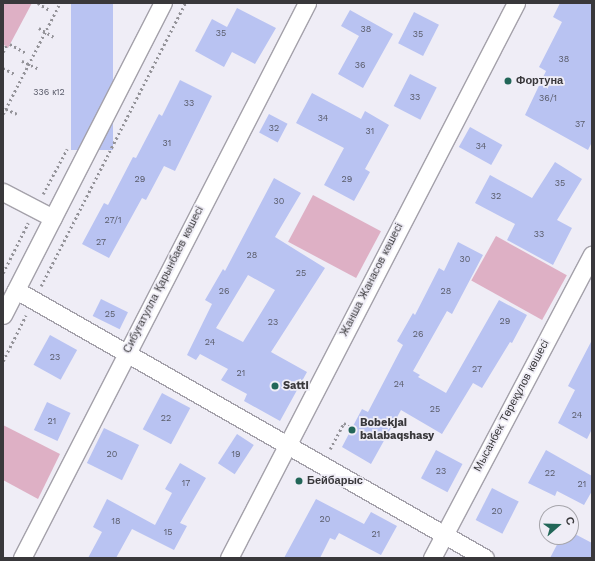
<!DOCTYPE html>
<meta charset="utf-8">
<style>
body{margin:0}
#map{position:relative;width:595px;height:561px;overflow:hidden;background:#efedf6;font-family:"Work Sans",sans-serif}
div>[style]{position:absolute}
.green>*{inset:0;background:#deb0c5;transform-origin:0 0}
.building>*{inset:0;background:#b9c3f2;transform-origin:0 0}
.path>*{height:2.5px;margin-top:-1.25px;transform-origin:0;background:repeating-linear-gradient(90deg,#949399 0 2px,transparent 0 5px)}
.roads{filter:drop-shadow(1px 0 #a4a1aa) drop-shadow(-1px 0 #a4a1aa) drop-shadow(0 1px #a4a1aa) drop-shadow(0 -1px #a4a1aa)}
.minor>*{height:17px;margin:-8.5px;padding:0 8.5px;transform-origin:8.5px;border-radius:8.5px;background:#fff}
.dots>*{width:11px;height:11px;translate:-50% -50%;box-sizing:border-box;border:2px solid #efedf6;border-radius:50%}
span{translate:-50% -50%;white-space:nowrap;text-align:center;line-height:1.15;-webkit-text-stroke:3.5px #efedf6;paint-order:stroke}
.number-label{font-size:9px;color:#595b69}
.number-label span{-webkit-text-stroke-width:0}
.poi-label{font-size:11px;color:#39383b;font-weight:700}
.left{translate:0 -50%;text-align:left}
.street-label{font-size:11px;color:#39383b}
.frame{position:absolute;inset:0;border:4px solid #39383b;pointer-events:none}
.north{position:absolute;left:539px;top:505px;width:40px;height:40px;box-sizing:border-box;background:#efedf6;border:1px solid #a6a5ab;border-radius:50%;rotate:70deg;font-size:11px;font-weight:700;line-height:16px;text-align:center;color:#39383b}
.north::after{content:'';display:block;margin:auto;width:14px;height:18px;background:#226658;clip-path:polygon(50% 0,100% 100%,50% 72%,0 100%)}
</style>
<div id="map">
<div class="green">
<i style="clip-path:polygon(3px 3px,32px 3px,8px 48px,3px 44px)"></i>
<i style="left:313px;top:195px;width:77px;height:53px;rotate:28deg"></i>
<i style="left:496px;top:236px;width:81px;height:51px;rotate:29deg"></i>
<i style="clip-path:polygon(3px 425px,60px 454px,38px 499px,3px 480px)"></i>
</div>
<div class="building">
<i style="left:71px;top:3px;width:42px;height:147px"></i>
<i style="clip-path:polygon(560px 3px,592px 3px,592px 142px,588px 150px,525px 115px,546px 71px,539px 67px,562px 22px,553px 17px)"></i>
<i style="clip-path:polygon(237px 8px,276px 28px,255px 64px,232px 52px,224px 67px,195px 51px,212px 19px,227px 27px)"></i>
<i style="clip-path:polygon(350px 10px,393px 34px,363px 88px,338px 74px,359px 36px,341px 26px)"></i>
<i style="left:414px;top:12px;width:28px;height:35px;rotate:27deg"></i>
<i style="left:410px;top:74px;width:30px;height:36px;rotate:27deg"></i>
<i style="clip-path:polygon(180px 80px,212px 96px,175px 171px,164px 166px,146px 200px,142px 198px,109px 258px,82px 244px,104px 203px,108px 205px,133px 157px,136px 158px,159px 114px,162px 116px)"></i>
<i style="clip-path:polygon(312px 93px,361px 119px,365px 111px,389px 125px,365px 169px,370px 172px,354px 201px,324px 185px,344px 148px,296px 123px)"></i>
<i style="left:269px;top:114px;width:21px;height:21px;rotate:28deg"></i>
<i style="left:470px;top:127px;width:37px;height:23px;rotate:29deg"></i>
<i style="clip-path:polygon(555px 162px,582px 179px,557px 220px,572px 228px,553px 265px,507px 240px,515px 224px,475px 203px,490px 175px,532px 198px)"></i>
<i style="clip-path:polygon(evenodd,274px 178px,301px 193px,275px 237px,325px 268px,271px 352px,307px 372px,280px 421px,244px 401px,247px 394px,221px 380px,228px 369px,200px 354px,196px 360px,187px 355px,212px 304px,205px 300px,223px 269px,225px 271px,274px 178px,248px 275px,275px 290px,243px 342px,216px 328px,248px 275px)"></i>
<i style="clip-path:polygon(458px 242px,483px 255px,452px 314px,447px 311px,413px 371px,420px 375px,418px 377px,446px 393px,499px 300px,527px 315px,512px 343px,510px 342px,482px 388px,473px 383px,442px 434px,401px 410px,371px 464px,342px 447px,362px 409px,368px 412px,403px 345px,397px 341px,413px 313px,415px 315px,439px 268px,444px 271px)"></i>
<i style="left:101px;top:299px;width:30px;height:19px;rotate:26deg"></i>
<i style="left:50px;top:335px;width:31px;height:34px;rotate:29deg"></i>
<i style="clip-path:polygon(592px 340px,592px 429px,587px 439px,558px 423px,575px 390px,568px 386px)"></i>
<i style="left:162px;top:393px;width:32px;height:41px;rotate:28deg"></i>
<i style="left:47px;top:402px;width:26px;height:31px;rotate:25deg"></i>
<i style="left:104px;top:428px;width:39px;height:39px;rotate:26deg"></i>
<i style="left:237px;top:434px;width:20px;height:35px;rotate:33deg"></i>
<i style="left:436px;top:450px;width:30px;height:32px;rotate:28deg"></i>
<i style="clip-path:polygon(546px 450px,592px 476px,592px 491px,584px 505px,557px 491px,555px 496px,528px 483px)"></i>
<i style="clip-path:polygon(180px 463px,206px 478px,180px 523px,187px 526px,174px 550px,132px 529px,116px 558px,88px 558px,102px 532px,93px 527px,107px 499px,155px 525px,172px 493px,165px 489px)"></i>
<i style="left:492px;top:488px;width:30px;height:36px;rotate:27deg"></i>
<i style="clip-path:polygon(316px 499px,364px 524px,371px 512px,397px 526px,381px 555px,339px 533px,335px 540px,330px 538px,320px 558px,284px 558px)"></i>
<i style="clip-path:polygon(571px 532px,592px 543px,592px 558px,550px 558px,561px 537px,571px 537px)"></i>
</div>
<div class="path">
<i style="left:38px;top:3px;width:13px;rotate:32deg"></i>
<i style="left:39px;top:28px;width:17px;rotate:31deg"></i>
<i style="left:10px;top:44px;width:18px;rotate:29deg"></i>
<i style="left:3px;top:52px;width:7px;rotate:-63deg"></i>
<i style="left:22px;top:61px;width:19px;rotate:25deg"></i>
<i style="left:3px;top:68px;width:13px;rotate:27deg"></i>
<i style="left:6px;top:109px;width:12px;rotate:24deg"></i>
<i style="left:3px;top:114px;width:125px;rotate:-62.8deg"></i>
<i style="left:43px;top:194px;width:51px;rotate:-61.9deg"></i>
<i style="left:3px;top:273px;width:56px;rotate:-63.4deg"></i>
<i style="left:41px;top:286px;width:318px;rotate:-63deg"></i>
<i style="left:3px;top:361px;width:51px;rotate:-63.4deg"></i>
<i style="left:330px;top:449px;width:30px;rotate:-62deg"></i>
<i style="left:344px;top:423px;width:9px;rotate:32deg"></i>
</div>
<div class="roads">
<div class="minor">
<i style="left:3px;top:192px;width:56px;rotate:27.5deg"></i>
<i style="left:16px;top:290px;width:540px;rotate:29.74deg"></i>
<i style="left:3px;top:315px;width:351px;rotate:-62.9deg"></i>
<i style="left:22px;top:558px;width:624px;rotate:-62.82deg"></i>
<i style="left:229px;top:558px;width:625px;rotate:-62.66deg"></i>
<i style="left:432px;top:558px;width:343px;rotate:-62.2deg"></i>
</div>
</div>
<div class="dots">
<i style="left:508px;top:81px;background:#226658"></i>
<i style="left:275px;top:386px;background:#226658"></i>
<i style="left:352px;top:430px;background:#226658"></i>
<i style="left:299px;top:481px;background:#226658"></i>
</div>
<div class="number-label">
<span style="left:366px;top:29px">38</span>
<span style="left:221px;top:33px">35</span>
<span style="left:418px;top:34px">35</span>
<span style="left:564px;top:59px">38</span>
<span style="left:360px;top:65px">36</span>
<span style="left:49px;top:92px">336 к12</span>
<span style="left:415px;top:97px">33</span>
<span style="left:548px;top:98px">36/1</span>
<span style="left:189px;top:103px">33</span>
<span style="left:323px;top:118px">34</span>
<span style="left:580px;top:124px">37</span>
<span style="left:274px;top:128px">32</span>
<span style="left:370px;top:131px">31</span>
<span style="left:167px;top:143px">31</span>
<span style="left:481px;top:146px">34</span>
<span style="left:140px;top:179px">29</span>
<span style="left:347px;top:179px">29</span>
<span style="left:560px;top:183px">35</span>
<span style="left:496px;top:196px">32</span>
<span style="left:279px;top:201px">30</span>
<span style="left:113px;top:220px">27/1</span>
<span style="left:539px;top:234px">33</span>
<span style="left:101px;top:242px">27</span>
<span style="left:252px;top:255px">28</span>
<span style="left:465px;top:259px">30</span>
<span style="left:301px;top:273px">25</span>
<span style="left:224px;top:291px">26</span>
<span style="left:446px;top:291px">28</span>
<span style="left:110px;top:314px">25</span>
<span style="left:505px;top:321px">29</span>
<span style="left:273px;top:322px">23</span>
<span style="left:418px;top:334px">26</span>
<span style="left:210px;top:342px">24</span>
<span style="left:55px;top:357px">23</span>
<span style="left:477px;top:369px">27</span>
<span style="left:241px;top:373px">21</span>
<span style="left:399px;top:384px">24</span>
<span style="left:435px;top:409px">25</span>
<span style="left:577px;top:415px">24</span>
<span style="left:166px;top:418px">22</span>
<span style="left:52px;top:421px">21</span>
<span style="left:112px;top:454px">20</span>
<span style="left:236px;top:454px">19</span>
<span style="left:441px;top:471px">23</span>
<span style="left:550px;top:473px">22</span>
<span style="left:186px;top:483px">17</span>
<span style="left:582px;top:484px">21</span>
<span style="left:497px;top:511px">20</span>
<span style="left:325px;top:519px">20</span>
<span style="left:116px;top:521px">18</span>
<span style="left:168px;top:532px">15</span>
<span style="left:376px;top:534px">21</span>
</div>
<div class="poi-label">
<span class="left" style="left:516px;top:81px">Фортуна</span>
<span class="left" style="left:283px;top:386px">Satti</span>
<span class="left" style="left:360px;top:430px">Bobekjai<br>balabaqshasy</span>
<span class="left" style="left:307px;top:481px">Бейбарыс</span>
</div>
<div class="street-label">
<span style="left:164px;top:280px;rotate:-63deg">Сибуғатулла Қарынбаев көшесі</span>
<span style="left:372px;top:280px;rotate:-63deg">Жанша Жанасов көшесі</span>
<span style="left:512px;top:406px;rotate:-62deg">Мысанбек Төреқұлов көшесі</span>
</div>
<div class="frame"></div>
<div class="north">С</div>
</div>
